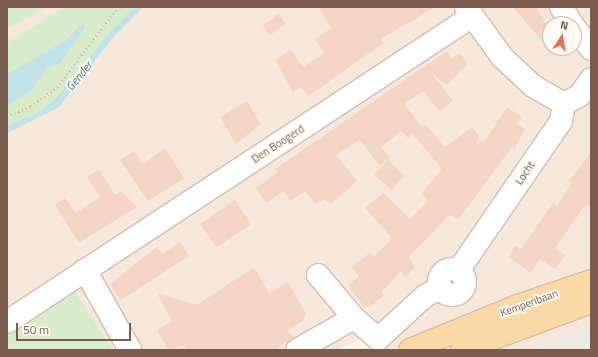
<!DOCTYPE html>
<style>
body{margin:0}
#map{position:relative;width:598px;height:357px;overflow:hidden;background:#fdf6ec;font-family:"Titillium Web",sans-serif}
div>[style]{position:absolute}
.residential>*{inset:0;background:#f5e8da}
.industrial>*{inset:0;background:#efe9e4}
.green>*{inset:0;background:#d8ecc9}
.water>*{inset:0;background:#bfe3e8}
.building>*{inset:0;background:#f3d5c3;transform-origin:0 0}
.path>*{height:2.5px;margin-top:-1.25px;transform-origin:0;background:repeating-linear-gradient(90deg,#d9b8a5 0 1px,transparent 0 4px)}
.roads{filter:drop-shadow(1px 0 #d1beb0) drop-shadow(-1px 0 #d1beb0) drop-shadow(0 1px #d1beb0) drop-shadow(0 -1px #d1beb0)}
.minor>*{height:22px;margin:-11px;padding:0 11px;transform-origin:11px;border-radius:11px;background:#fff}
.minor>.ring{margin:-11px;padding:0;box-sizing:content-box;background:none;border:22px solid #fff;border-radius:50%}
.major>*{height:22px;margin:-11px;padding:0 11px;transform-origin:11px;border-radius:11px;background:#fbd9a5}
span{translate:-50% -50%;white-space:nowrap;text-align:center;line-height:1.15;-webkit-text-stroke:4px #fffaf3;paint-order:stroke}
.street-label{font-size:11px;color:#7a5c4d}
.water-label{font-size:12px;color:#437c86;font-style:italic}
.frame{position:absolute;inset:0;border:8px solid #7a5c4d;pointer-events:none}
.north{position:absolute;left:542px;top:16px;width:40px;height:40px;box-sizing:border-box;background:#fffaf3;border:1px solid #cabbb1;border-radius:50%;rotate:12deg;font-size:11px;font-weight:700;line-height:16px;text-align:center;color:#7a5c4d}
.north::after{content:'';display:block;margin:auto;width:14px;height:18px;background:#e76f51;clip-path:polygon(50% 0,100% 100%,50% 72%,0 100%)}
.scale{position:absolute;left:16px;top:323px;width:115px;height:18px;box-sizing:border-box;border:2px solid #7a5c4d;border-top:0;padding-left:5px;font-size:12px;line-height:14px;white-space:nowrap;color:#7a5c4d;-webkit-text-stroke:3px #fffaf3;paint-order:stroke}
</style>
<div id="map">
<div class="residential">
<i style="clip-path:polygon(evenodd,7px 7px,591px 7px,591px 327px,527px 350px,371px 350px,365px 337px,338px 350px,102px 350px,7px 340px,7px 7px,550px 24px,574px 24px,574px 48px,550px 48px,550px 24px)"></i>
</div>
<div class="industrial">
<i style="clip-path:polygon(591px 327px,591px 350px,527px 350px)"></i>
</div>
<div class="green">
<i style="clip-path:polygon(7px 7px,47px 7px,7px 29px)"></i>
<i style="clip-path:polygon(65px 7px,135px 7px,114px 27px,57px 97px,39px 112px,7px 126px,7px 106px,31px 91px,47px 68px,59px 64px,71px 46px,76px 28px,65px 41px,7px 74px,7px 43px)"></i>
<i style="clip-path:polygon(75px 292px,113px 350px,7px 350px,7px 332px)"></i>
</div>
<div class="water">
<i style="clip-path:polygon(135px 7px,143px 7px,115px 35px,59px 107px,7px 133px,7px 126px,39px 112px,57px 97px,114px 27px)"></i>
<i style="clip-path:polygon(83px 22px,85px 28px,59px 64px,47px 68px,31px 91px,7px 106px,7px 74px,65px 41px)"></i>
</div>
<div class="building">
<i style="clip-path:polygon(318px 7px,435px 7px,381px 39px,384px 43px,308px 96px,301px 87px,293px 92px,275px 60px,291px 50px,303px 67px,324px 53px,315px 39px,332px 28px)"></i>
<i style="clip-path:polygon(513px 7px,536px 7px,548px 27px,544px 43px)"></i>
<i style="left:279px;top:14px;width:12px;height:20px;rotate:55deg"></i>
<i style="clip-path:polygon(447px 51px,452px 59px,459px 53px,468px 64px,447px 85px,432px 74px,453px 101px,439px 111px,424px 91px,404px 104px,422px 127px,425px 124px,445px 147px,472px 127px,479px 136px,477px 145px,482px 140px,484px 142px,507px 107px,522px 117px,517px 124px,525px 129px,514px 149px,512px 147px,458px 220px,451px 215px,447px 217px,409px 257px,415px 267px,406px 277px,401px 271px,381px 292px,384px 296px,369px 307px,363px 306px,348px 285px,359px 277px,352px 266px,370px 253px,374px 257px,392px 238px,365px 208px,383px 193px,410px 219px,428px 201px,421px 194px,442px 169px,413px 134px,408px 138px,402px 131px,381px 147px,390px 158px,380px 166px,360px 140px,336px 155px,357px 181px,330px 204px,325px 199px,316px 204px,305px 191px,290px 201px,284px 191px,266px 203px,256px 188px,278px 172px,275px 169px)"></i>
<i style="clip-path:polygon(247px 101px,261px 124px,236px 144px,220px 117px)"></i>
<i style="clip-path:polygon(165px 148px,184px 178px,148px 201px,120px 160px,134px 151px,143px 164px)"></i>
<i style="clip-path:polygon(591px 152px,591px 207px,586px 204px,555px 248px,565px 255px,555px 269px,540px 259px,531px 273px,508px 257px,516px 245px,521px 249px,553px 203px,557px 206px,571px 184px,568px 182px)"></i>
<i style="left:388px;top:160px;width:23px;height:20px;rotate:43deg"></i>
<i style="clip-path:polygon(99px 169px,115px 195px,121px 191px,137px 207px,79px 243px,55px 205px,65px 198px,76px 213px,100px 197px,87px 177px)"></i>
<i style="left:235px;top:200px;width:29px;height:42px;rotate:56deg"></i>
<i style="clip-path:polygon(180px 242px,189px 256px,121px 300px,110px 284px,157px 247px,162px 254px)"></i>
<i style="clip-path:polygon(254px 267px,269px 293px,288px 282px,306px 314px,303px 321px,288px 330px,293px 338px,274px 350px,186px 350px,184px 345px,168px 350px,157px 330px,172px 321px,157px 293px,197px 305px)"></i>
</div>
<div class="path">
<i style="left:99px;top:7px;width:3px"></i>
<i style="left:7px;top:116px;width:26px;rotate:-23deg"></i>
<i style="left:31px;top:106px;width:32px;rotate:-36deg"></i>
<i style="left:57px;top:87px;width:101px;rotate:-52.7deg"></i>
</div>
<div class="roads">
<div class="minor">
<i style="left:466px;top:7px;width:62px;rotate:54.2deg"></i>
<i style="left:502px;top:57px;width:42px;rotate:43.1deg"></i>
<i style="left:533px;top:86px;width:36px;rotate:30deg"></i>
<i style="left:561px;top:7px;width:20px;rotate:57deg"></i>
<i style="left:574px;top:27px;width:28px;rotate:52deg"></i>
<i class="ring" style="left:439px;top:269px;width:4px;height:4px"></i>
<i style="left:85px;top:270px;width:92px;rotate:60.6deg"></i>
<i style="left:458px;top:271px;width:182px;rotate:-55.5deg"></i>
<i style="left:561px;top:121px;width:17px;rotate:-80deg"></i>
<i style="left:564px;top:104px;width:18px;rotate:-29deg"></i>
<i style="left:580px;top:95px;width:19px;rotate:-55deg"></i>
<i style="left:318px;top:275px;width:56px;rotate:50.1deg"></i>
<i style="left:354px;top:318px;width:32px;rotate:41deg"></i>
<i style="left:378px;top:339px;width:64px;rotate:-42.5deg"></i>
<i style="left:425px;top:296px;width:18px;rotate:-27deg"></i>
<i style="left:7px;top:322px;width:555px;rotate:-33.32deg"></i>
<i style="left:297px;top:350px;width:65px;rotate:-29.3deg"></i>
</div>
<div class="major">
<i style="left:410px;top:350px;width:117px;rotate:-22.2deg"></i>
<i style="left:518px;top:306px;width:77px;rotate:-18.9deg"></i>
<i style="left:462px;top:350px;width:138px;rotate:-20.4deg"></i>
</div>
</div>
<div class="street-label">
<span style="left:278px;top:144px;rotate:-33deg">Den Boogerd</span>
<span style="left:525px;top:173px;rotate:-56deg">Locht</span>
<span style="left:529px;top:303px;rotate:-20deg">Kempenbaan</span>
</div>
<div class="water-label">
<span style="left:79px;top:76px;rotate:-51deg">Gender</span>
</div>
<div class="frame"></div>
<div class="north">N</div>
<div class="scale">50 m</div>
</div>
